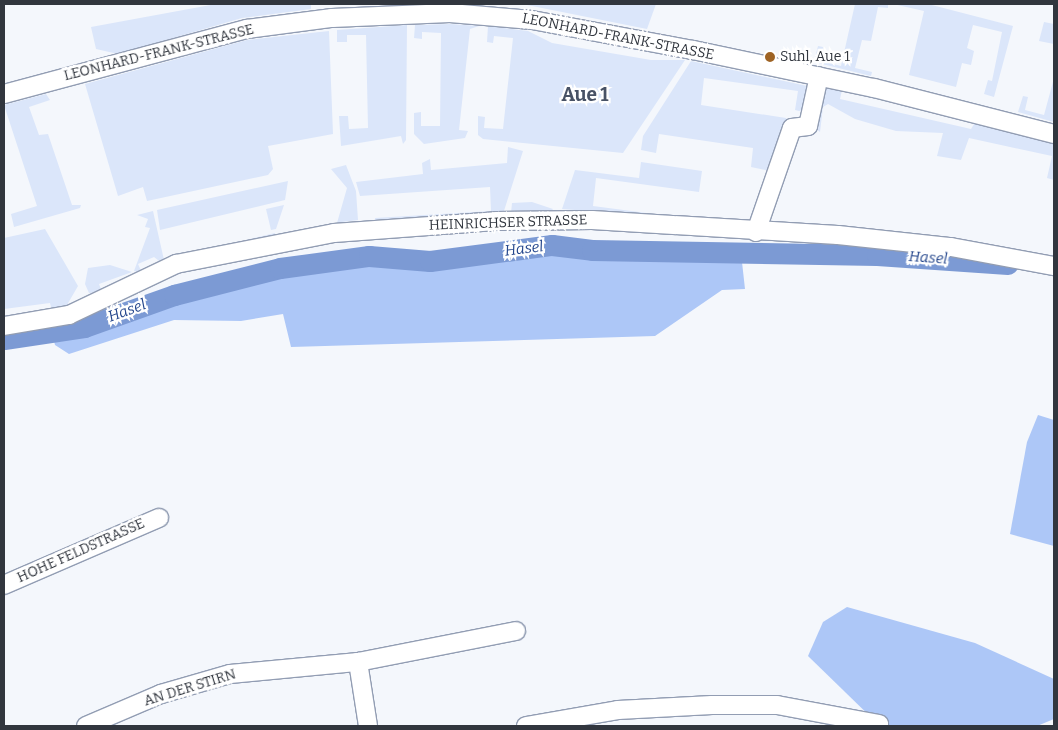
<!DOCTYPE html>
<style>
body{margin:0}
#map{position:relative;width:1058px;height:730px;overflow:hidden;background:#f4f7fc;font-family:Bitter,serif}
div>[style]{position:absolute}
.green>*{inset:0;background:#dbe6fa}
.forest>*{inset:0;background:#adc7f7}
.river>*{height:21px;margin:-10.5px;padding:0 10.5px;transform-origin:10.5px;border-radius:10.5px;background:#7c9ad4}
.roads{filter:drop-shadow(1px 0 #929db3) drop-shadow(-1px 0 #929db3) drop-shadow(0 1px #929db3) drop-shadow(0 -1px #929db3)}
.minor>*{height:18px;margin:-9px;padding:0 9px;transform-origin:9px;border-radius:9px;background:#fff}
.dots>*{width:14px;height:14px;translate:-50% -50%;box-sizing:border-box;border:2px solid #fff;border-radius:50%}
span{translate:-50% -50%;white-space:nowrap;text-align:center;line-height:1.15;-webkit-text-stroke:4.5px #fff;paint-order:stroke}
.street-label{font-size:14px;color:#31363e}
.poi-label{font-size:14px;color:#31363e}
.left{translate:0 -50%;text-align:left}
.water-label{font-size:15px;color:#24468c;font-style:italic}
.district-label{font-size:19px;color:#485265;font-weight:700}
.frame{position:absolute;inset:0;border:5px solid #31363e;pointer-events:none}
</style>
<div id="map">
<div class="green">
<i style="clip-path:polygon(216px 4px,311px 4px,311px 9px,242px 18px,118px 54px,96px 49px,91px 27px)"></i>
<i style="clip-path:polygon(522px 4px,656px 4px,647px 29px)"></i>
<i style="clip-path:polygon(855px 4px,888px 4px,888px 8px,878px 7px,871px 41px,862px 40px,855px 68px,872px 72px,871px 76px,814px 62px,818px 46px,823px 47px,821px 61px,841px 66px)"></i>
<i style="clip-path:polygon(893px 4px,928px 4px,1013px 26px,994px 97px,984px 94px,988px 80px,992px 81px,1002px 32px,973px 25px,967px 48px,974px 51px,971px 65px,962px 63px,956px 87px,909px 75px,924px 11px)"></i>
<i style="clip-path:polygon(1044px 22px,1054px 24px,1054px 44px,1039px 41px)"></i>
<i style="clip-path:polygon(450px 24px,479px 26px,470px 29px,459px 130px,468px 131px,465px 138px,424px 144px,414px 134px,414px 113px,421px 112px,421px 126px,440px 126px,441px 33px,422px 32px,422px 39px,414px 38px,415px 25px)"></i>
<i style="clip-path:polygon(407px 25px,406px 140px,403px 144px,401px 136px,341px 146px,339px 116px,348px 116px,349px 129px,368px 128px,366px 35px,347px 35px,347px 42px,337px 42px,337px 30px)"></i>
<i style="clip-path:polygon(488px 26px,528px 31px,552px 43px,651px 60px,685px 60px,623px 153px,483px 139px,478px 135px,478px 116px,485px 117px,484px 128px,503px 129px,513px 38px,494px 36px,493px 43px,487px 42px)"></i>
<i style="clip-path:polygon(329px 31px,333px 134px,268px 146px,273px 169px,268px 175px,147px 201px,143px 187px,118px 196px,85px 84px,247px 40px)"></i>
<i style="clip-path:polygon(691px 61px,812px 87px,804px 110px,799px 111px,795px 110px,798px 91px,704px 78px,701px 105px,786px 118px,788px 124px,770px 171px,751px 167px,753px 148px,659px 134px,656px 153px,641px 150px,643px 136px)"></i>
<i style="clip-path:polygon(1054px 78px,1054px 122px,1018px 112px,1023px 96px,1028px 97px,1025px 110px,1044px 115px)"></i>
<i style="clip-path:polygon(822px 86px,842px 90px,840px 99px,971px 129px,976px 121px,1054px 142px,1054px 180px,1047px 178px,1052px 156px,969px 138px,961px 160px,937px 156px,943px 133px,896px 131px,855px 119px,828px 104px,823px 107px,820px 132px,814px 127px)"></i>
<i style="clip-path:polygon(46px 94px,50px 100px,29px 107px,39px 135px,48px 134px,72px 205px,81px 205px,80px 208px,14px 227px,11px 214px,37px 206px,4px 105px)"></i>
<i style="clip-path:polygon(508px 147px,523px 151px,503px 214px,376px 226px,375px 218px,491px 211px,490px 187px,360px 196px,356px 182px,423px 174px,422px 163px,430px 159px,431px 170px,507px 163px)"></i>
<i style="clip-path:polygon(641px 162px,702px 171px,699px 192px,596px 178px,593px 206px,700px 220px,562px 209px,575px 170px,639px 178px)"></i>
<i style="clip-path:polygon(346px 165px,356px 191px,358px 220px,342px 222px,343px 230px,335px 230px,347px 188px,331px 169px)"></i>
<i style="clip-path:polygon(288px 181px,285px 200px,160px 230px,157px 210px)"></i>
<i style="clip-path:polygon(532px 202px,553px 209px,549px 214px,511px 213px,512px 203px)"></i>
<i style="clip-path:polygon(284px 205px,276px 229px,271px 230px,266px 209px)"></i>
<i style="clip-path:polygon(153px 211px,164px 260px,275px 233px,274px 242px,163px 264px,154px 257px,138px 264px,142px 273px,134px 271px,150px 228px,145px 227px,148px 219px,137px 215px)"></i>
<i style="clip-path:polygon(45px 229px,78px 286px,67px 305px,52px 311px,50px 303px,4px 309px,4px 238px)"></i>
<i style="clip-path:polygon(110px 265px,132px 272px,99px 284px,102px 292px,89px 293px,85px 284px,88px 268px)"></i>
</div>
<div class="forest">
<i style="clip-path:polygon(552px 245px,592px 250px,741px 253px,745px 289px,722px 290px,655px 336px,291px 347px,283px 314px,241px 321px,174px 320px,69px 354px,55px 345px,52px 333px,84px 327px,174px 295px,323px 260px,369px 256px,430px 261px)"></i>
<i style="clip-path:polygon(1038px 415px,1054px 420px,1054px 546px,1010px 534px,1027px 442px)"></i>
<i style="clip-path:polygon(847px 607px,975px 643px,1054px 679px,1054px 719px,1037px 726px,880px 726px,808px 656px,823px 622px)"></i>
</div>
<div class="river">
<i style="left:4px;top:339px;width:81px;rotate:-8.5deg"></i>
<i style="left:84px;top:327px;width:96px;rotate:-19.6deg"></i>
<i style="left:174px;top:295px;width:109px;rotate:-14.3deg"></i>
<i style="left:280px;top:268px;width:90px;rotate:-7.7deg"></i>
<i style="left:369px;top:256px;width:61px;rotate:4.7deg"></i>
<i style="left:430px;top:261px;width:123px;rotate:-7.5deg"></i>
<i style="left:552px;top:245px;width:40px;rotate:7.1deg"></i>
<i style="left:592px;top:250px;width:285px;rotate:1deg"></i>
<i style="left:877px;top:255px;width:131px;rotate:3.9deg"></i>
</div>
<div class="roads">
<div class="minor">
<i style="left:4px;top:94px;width:252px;rotate:-15deg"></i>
<i style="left:247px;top:29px;width:86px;rotate:-7.4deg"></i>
<i style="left:332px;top:18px;width:118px;rotate:-2.4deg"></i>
<i style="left:450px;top:13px;width:82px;rotate:4.9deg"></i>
<i style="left:532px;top:20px;width:164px;rotate:10.6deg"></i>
<i style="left:693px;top:50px;width:185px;rotate:11.9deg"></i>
<i style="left:874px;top:88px;width:186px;rotate:14.3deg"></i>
<i style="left:756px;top:232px;width:110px;rotate:-70.9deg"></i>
<i style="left:792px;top:128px;width:16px;rotate:-7deg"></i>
<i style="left:808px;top:126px;width:51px;rotate:-77.6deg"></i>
<i style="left:4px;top:326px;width:66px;rotate:-9.6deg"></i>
<i style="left:69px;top:315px;width:119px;rotate:-25.5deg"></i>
<i style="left:176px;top:264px;width:161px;rotate:-11.1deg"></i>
<i style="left:334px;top:233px;width:162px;rotate:-4.2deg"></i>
<i style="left:496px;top:221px;width:96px;rotate:-0.6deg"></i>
<i style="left:592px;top:220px;width:246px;rotate:3.5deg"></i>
<i style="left:838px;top:235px;width:114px;rotate:6.1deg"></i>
<i style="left:951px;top:247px;width:105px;rotate:10.5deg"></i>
<i style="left:4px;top:585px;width:169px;rotate:-23.4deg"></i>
<i style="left:358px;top:662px;width:65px;rotate:81.1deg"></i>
<i style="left:86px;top:726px;width:82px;rotate:-23.1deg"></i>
<i style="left:161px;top:694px;width:72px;rotate:-16.2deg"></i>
<i style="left:230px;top:674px;width:129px;rotate:-5.4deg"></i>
<i style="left:358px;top:662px;width:161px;rotate:-11.1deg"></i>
<i style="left:526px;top:726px;width:93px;rotate:-9.9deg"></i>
<i style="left:618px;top:710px;width:94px;rotate:-3deg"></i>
<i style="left:712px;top:705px;width:65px"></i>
<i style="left:777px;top:705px;width:104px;rotate:10.6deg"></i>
</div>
</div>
<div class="dots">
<i style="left:770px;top:57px;background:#9e6324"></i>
</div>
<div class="street-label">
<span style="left:618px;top:37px;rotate:11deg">LEONHARD-FRANK-STRASSE</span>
<span style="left:159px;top:53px;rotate:-14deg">LEONHARD-FRANK-STRASSE</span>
<span style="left:508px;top:223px;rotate:-2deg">HEINRICHSER STRASSE</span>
<span style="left:81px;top:551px;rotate:-24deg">HOHE FELDSTRASSE</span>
<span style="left:190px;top:688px;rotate:-17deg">AN DER STIRN</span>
</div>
<div class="poi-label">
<span class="left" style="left:780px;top:57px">Suhl, Aue 1</span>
</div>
<div class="water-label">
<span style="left:524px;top:249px;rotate:-7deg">Hasel</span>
<span style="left:928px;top:258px;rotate:4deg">Hasel</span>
<span style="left:127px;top:311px;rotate:-20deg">Hasel</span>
</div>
<div class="district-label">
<span style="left:585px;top:95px">Aue 1</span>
</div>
<div class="frame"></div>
</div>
